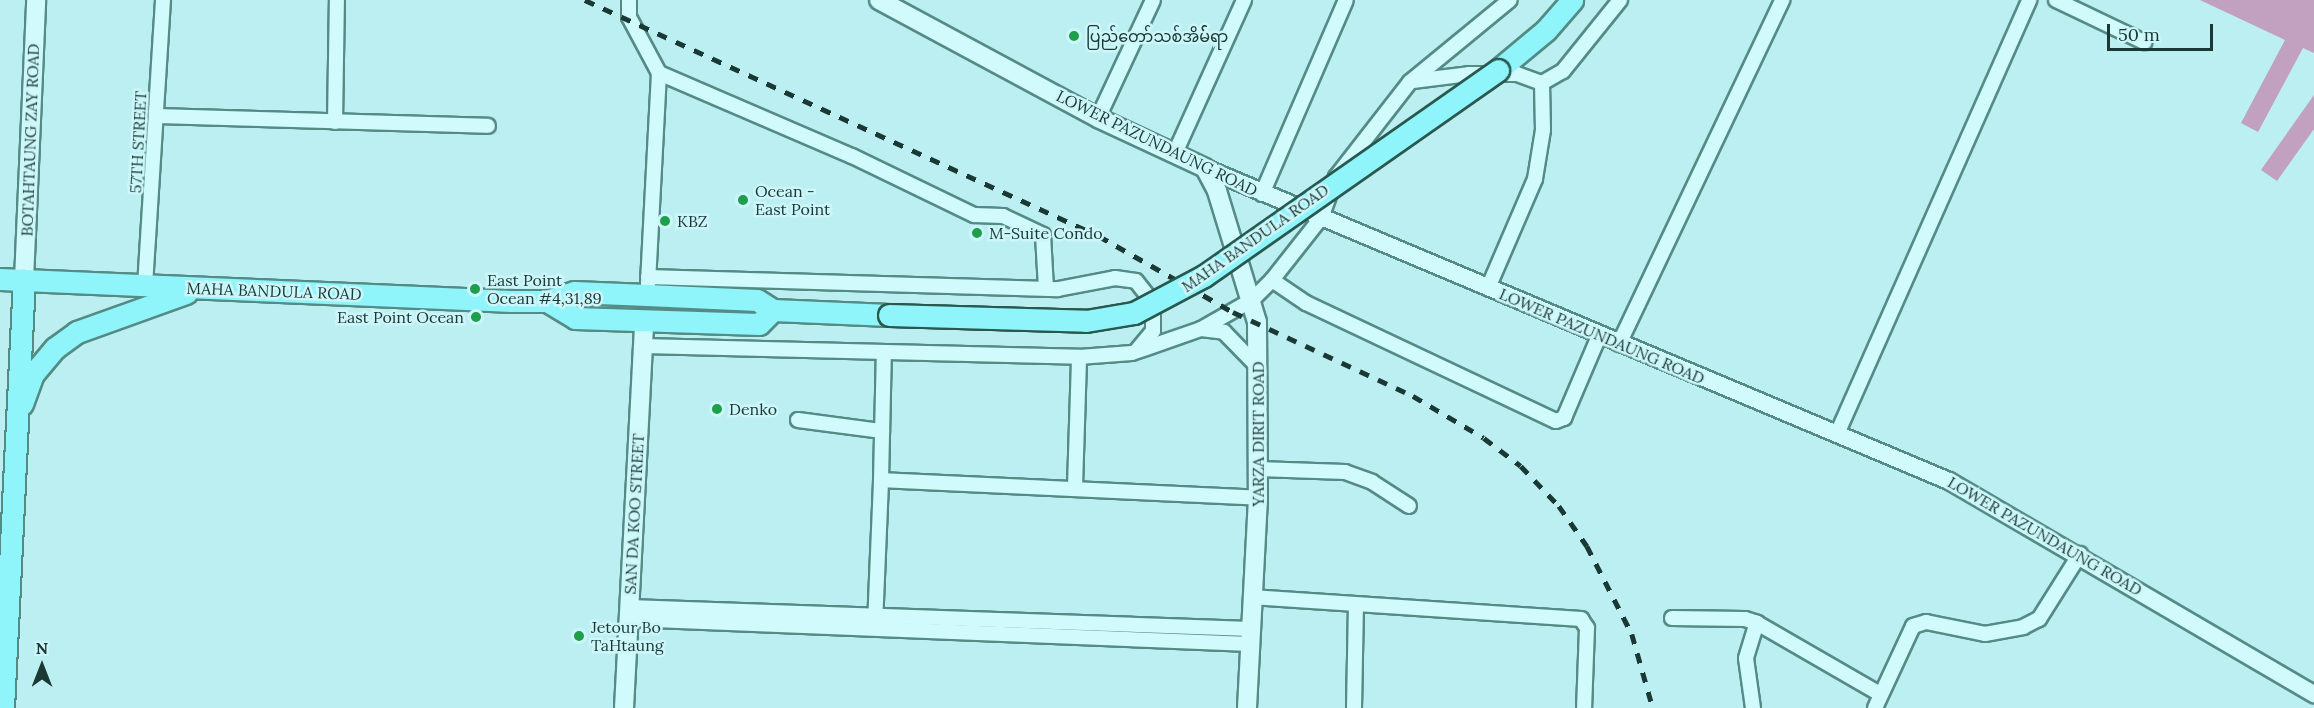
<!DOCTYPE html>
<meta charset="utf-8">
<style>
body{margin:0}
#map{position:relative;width:2314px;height:708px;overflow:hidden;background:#bceff2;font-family:Lora,"Noto Sans Myanmar",serif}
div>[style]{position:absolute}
.water>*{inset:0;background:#c2a0c0}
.roads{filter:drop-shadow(2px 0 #548b85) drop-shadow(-2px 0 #548b85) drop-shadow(0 2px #548b85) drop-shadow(0 -2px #548b85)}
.minor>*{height:14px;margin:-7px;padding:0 7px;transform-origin:7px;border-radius:7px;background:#d0fafc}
.tertiary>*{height:16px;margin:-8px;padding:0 8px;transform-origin:8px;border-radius:8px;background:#d0fafc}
.secondary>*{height:18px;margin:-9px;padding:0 9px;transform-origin:9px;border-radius:9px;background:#d0fafc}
.primary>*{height:21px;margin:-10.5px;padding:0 10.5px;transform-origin:10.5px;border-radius:10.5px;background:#8ff5fa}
.rail>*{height:4.5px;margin-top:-2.25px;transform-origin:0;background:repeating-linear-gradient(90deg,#1a3834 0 10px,transparent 0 20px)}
.bridges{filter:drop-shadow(2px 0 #29584f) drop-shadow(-2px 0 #29584f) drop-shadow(0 2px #29584f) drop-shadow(0 -2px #29584f)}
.primary-bridge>*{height:21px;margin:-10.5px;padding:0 10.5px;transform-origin:10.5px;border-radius:10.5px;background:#8ff5fa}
.dots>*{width:16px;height:16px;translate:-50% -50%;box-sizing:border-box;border:3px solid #ccf6f9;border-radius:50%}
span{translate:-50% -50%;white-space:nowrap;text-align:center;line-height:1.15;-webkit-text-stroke:5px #ccf6f9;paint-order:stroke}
.poi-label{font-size:16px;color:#1a3834}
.left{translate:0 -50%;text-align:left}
.right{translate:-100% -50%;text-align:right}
.street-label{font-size:16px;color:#1a3834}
.north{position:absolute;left:12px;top:636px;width:60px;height:60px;-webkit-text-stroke:4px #ccf6f9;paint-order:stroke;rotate:0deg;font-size:16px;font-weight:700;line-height:24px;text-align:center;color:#1a3834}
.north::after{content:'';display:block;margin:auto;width:21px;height:27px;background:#1a3834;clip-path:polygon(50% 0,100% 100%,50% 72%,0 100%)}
.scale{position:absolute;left:2107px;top:24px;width:106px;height:27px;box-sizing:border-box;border:3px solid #1a3834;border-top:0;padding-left:8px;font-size:18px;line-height:21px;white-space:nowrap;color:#1a3834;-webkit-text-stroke:4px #ccf6f9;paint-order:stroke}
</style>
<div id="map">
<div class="water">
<i style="clip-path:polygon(2200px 0,2314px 0,2314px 53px,2303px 48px,2258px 132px,2241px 123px,2285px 40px)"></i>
<i style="clip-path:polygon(2314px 95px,2314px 129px,2277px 181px,2261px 170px)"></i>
</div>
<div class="roads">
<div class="minor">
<i style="left:629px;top:0;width:17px;rotate:90deg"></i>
<i style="left:629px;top:17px;width:64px;rotate:61.8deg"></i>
<i style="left:659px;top:73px;width:211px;rotate:93deg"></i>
<i style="left:2056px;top:0;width:98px;rotate:25.5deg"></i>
<i style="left:659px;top:73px;width:210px;rotate:23.3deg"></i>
<i style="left:852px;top:156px;width:136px;rotate:25.8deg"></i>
<i style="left:974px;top:215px;width:29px;rotate:2deg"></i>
<i style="left:1003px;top:216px;width:44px;rotate:25.4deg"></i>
<i style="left:1043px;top:235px;width:53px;rotate:86.8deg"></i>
<i style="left:1413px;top:81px;width:56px;rotate:-7.1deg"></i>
<i style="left:1469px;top:74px;width:48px"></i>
<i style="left:1517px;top:74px;width:27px;rotate:20deg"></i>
<i style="left:1542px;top:83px;width:47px;rotate:88.8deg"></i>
<i style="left:1543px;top:130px;width:50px;rotate:99.3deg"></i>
<i style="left:1535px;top:179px;width:119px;rotate:113.3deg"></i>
<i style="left:1542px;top:83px;width:24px;rotate:-30deg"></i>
<i style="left:1563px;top:71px;width:91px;rotate:-51.2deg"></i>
<i style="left:156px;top:116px;width:332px;rotate:1.7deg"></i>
<i style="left:1098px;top:118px;width:130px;rotate:-65deg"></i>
<i style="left:335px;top:122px;width:122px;rotate:-89.1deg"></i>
<i style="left:1175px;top:153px;width:168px;rotate:-65.7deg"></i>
<i style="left:1262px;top:194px;width:211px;rotate:-66.6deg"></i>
<i style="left:648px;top:277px;width:410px;rotate:1.7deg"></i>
<i style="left:1058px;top:289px;width:58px;rotate:-10.9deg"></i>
<i style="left:1115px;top:278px;width:21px;rotate:8deg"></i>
<i style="left:1136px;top:281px;width:28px;rotate:52deg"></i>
<i style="left:1153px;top:303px;width:28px;rotate:90deg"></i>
<i style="left:1153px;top:331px;width:25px;rotate:130deg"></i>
<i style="left:1272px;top:280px;width:41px;rotate:34.1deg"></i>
<i style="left:1306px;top:303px;width:276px;rotate:25.3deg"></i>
<i style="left:1556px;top:421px;width:9px;rotate:-21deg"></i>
<i style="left:1564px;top:418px;width:89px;rotate:-66.9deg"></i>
<i style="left:145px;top:286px;width:287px;rotate:-86.4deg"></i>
<i style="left:1201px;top:329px;width:23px;rotate:7deg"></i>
<i style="left:1224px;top:332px;width:50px;rotate:45.8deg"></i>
<i style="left:1619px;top:344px;width:381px;rotate:-64.6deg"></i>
<i style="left:643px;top:346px;width:436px;rotate:1.4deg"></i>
<i style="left:1079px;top:357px;width:53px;rotate:-4.3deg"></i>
<i style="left:1132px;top:353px;width:73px;rotate:-19.2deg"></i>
<i style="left:1201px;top:329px;width:59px;rotate:-29.6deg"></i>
<i style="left:1252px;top:300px;width:28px;rotate:-45deg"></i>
<i style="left:1272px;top:280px;width:79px;rotate:-51.7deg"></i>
<i style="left:1321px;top:218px;width:44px;rotate:-69.9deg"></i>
<i style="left:1336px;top:177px;width:120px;rotate:-52.1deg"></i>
<i style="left:1410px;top:82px;width:129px;rotate:-39.4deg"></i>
<i style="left:798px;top:420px;width:85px;rotate:7.5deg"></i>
<i style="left:1837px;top:434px;width:475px;rotate:-66.1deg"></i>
<i style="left:1258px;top:469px;width:87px;rotate:2deg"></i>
<i style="left:1345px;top:472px;width:29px;rotate:20deg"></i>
<i style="left:1372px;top:482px;width:44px;rotate:33deg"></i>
<i style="left:881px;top:480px;width:128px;rotate:-88.7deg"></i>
<i style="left:1075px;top:487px;width:130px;rotate:-88.2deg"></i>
<i style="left:1251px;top:597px;width:331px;rotate:3.8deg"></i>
<i style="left:1581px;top:619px;width:11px;rotate:56deg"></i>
<i style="left:1587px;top:628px;width:80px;rotate:92.1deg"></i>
<i style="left:629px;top:607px;width:622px;rotate:2.03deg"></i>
<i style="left:1672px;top:618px;width:73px;rotate:0.8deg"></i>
<i style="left:1745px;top:619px;width:13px;rotate:18deg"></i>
<i style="left:1757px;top:623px;width:142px;rotate:30deg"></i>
<i style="left:629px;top:619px;width:622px;rotate:2.31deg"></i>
<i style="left:875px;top:625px;width:145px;rotate:-87.6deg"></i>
<i style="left:881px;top:480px;width:377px;rotate:2.7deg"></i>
<i style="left:1354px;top:708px;width:102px;rotate:-88.9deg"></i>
<i style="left:1753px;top:708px;width:50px;rotate:-98deg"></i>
<i style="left:1746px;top:658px;width:37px;rotate:-73deg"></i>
<i style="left:1875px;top:708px;width:90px;rotate:-65.1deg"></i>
<i style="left:1913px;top:626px;width:14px;rotate:-17deg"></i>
<i style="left:1926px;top:622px;width:60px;rotate:11.5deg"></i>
<i style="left:1985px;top:634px;width:39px;rotate:-10deg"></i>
<i style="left:2023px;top:627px;width:18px;rotate:-27deg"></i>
<i style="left:2039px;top:619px;width:77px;rotate:-57.8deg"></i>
</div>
<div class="tertiary">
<i style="left:1205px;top:168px;width:807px;rotate:22.82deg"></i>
<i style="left:1949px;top:481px;width:423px;rotate:30.3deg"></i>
</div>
<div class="secondary">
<i style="left:879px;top:0;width:249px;rotate:28.3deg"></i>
<i style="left:1098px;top:118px;width:118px;rotate:25deg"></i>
<i style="left:1205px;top:168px;width:26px;rotate:62deg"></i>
<i style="left:1217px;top:191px;width:137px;rotate:73deg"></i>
<i style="left:1257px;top:322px;width:176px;rotate:89.7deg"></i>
<i style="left:1258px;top:498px;width:210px;rotate:93deg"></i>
<i style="left:24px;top:280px;width:280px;rotate:-87.5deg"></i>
<i style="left:624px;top:708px;width:388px;rotate:-87deg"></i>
</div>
<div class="primary">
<i style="left:1498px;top:70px;width:62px;rotate:-39.8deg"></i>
<i style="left:1546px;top:30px;width:40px;rotate:-49deg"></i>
<i style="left:0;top:279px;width:512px;rotate:2.46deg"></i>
<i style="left:512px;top:301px;width:35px"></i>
<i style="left:547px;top:301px;width:28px;rotate:-18deg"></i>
<i style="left:574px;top:292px;width:73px;rotate:2.4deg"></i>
<i style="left:647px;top:295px;width:110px;rotate:2.6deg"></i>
<i style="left:757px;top:300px;width:19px;rotate:32deg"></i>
<i style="left:773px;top:310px;width:116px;rotate:2.5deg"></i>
<i style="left:547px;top:301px;width:33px;rotate:31deg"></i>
<i style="left:575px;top:318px;width:184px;rotate:1.9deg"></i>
<i style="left:759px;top:324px;width:20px;rotate:-45deg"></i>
<i style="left:22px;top:404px;width:32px;rotate:-70deg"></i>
<i style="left:33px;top:374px;width:34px;rotate:-50deg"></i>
<i style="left:55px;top:348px;width:27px;rotate:-36deg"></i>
<i style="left:77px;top:332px;width:116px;rotate:-19.7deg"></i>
<i style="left:3px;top:708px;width:429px;rotate:-87.2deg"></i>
</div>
</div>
<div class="rail">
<i style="left:585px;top:0;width:566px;rotate:24.66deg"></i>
<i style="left:1099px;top:236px;width:154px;rotate:29.6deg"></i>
<i style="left:1233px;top:312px;width:199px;rotate:25deg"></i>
<i style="left:1413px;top:396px;width:82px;rotate:30.6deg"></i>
<i style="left:1484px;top:438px;width:46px;rotate:37.1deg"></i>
<i style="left:1521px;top:466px;width:55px;rotate:46.5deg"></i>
<i style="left:1559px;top:506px;width:49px;rotate:55deg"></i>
<i style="left:1587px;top:546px;width:99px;rotate:62.9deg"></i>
<i style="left:1632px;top:634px;width:77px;rotate:74.2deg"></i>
</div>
<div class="bridges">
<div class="primary-bridge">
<i style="left:889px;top:315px;width:197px;rotate:1.7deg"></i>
<i style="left:1086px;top:321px;width:49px;rotate:-9.5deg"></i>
<i style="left:1134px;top:313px;width:79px;rotate:-27.9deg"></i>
<i style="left:1204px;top:276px;width:359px;rotate:-35deg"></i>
</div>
</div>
<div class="dots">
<i style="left:1074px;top:36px;background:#1e9f4b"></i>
<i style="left:743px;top:200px;background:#1e9f4b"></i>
<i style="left:665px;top:221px;background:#1e9f4b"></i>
<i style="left:977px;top:233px;background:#1e9f4b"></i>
<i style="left:475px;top:289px;background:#1e9f4b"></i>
<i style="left:476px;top:317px;background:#1e9f4b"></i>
<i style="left:717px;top:409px;background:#1e9f4b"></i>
<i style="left:579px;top:636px;background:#1e9f4b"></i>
</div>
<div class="poi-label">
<span class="left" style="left:1086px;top:36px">ပြည်တော်သစ်အိမ််ရာ</span>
<span class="left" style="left:755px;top:200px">Ocean -<br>East Point</span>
<span class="left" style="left:677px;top:221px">KBZ</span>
<span class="left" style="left:989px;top:233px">M-Suite Condo</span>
<span class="left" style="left:487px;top:289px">East Point<br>Ocean #4,31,89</span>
<span class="right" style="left:464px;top:317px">East Point Ocean</span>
<span class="left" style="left:729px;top:409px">Denko</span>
<span class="left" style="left:591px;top:636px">Jetour Bo<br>TaHtaung</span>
</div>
<div class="street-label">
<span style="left:30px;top:140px;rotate:-88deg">BOTAHTAUNG ZAY ROAD</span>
<span style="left:138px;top:142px;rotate:-87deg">57TH STREET</span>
<span style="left:1157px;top:143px;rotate:26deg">LOWER PAZUNDAUNG ROAD</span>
<span style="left:1255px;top:238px;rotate:-35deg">MAHA BANDULA ROAD</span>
<span style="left:274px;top:291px;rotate:2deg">MAHA BANDULA ROAD</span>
<span style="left:1602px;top:336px;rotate:23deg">LOWER PAZUNDAUNG ROAD</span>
<span style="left:1258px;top:434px;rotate:-90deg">YARZA DIRIT ROAD</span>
<span style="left:634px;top:514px;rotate:-87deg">SAN DA KOO STREET</span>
<span style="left:2045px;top:536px;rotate:30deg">LOWER PAZUNDAUNG ROAD</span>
</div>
<div class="north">N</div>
<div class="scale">50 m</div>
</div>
